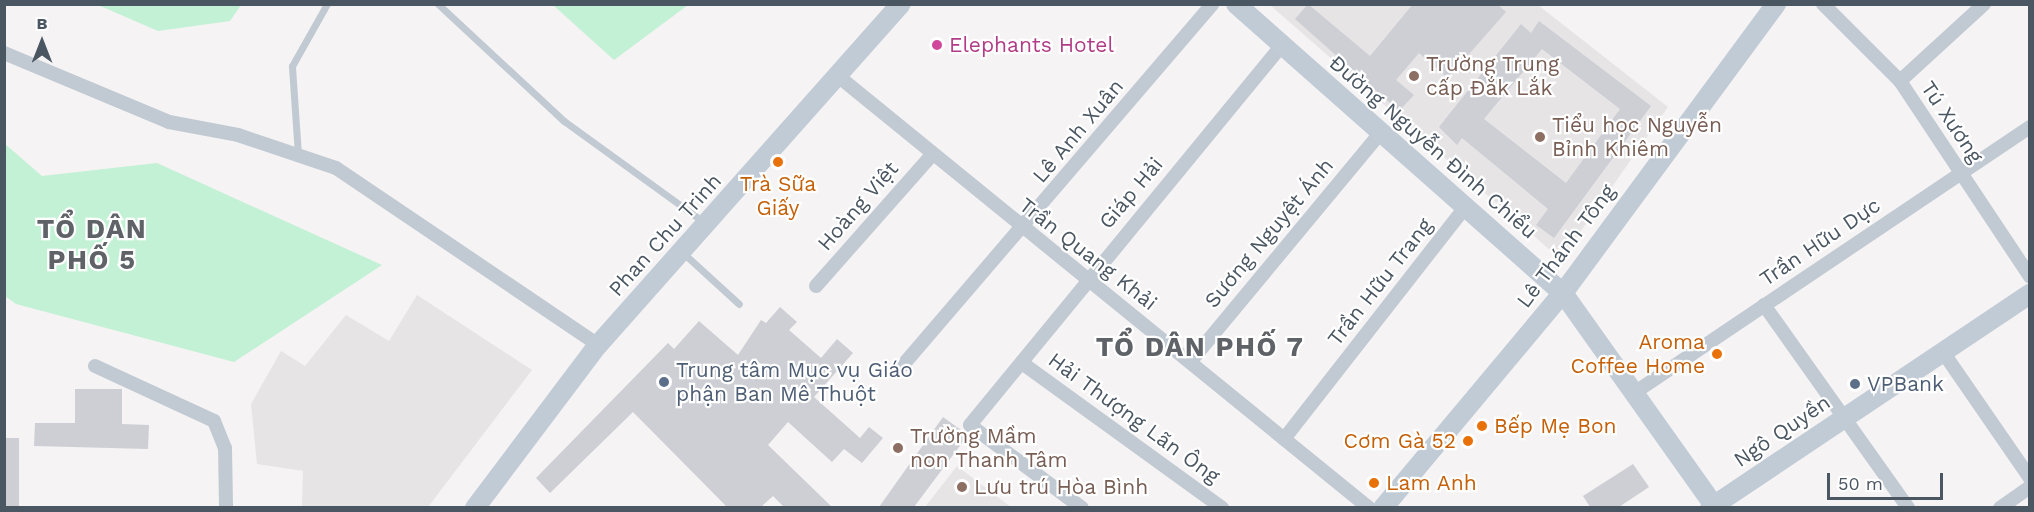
<!DOCTYPE html>
<meta charset="utf-8">
<style>
body{margin:0}
#map{position:relative;width:2034px;height:512px;overflow:hidden;background:#f5f3f3;font-family:"Work Sans",sans-serif}
div>[style]{position:absolute}
.education>*{inset:0;background:#e6e4e5}
.green>*{inset:0;background:#c3f1d5}
.building>*{inset:0;background:#cdcfd5;transform-origin:0 0}
.lane>*{height:7px;margin:-3.5px;padding:0 3.5px;transform-origin:3.5px;border-radius:3.5px;background:#c1cad2}
.street>*{height:14px;margin:-7px;padding:0 7px;transform-origin:7px;border-radius:7px;background:#c1cad2}
.secondary>*{height:20px;margin:-10px;padding:0 10px;transform-origin:10px;border-radius:10px;background:#c1cbd6}
.dots>*{width:16px;height:16px;translate:-50% -50%;box-sizing:border-box;border:3px solid #fff;border-radius:50%}
span{translate:-50% -50%;white-space:nowrap;text-align:center;line-height:1.15;-webkit-text-stroke:4.5px #fff;paint-order:stroke}
.hotel-label{font-size:21px;color:#b23c85}
.left{translate:0 -50%;text-align:left}
.education-label{font-size:21px;color:#785e54}
.street-label{font-size:21px;color:#4a5661}
.food-label{font-size:21px;color:#c56008}
.right{translate:-100% -50%;text-align:right}
.service-label{font-size:21px;color:#4e5e75}
.district-label{font-size:27px;color:#5f6368;font-weight:700;letter-spacing:1.5px}
.frame{position:absolute;inset:0;border:6px solid #4a5661;pointer-events:none}
.north{position:absolute;left:12px;top:12px;width:60px;height:60px;-webkit-text-stroke:4px #fff;paint-order:stroke;rotate:0deg;font-size:16px;font-weight:700;line-height:24px;text-align:center;color:#4a5661}
.north::after{content:'';display:block;margin:auto;width:21px;height:27px;background:#4a5661;clip-path:polygon(50% 0,100% 100%,50% 72%,0 100%)}
.scale{position:absolute;left:1827px;top:473px;width:116px;height:27px;box-sizing:border-box;border:3px solid #4a5661;border-top:0;padding-left:8px;font-size:18px;line-height:21px;white-space:nowrap;color:#4a5661;-webkit-text-stroke:4px #fff;paint-order:stroke}
</style>
<div id="map">
<div class="education">
<i style="clip-path:polygon(1270px 5px,1538px 5px,1668px 107px,1569px 248px,1551px 251px)"></i>
<i style="clip-path:polygon(417px 295px,532px 370px,428px 507px,302px 507px,303px 471px,257px 464px,251px 404px,281px 351px,305px 366px,346px 315px,389px 341px)"></i>
<i style="clip-path:polygon(957px 466px,1011px 507px,925px 507px)"></i>
</div>
<div class="green">
<i style="clip-path:polygon(98px 5px,241px 4px,241px 5px,230px 21px,158px 31px)"></i>
<i style="clip-path:polygon(553px 5px,688px 5px,614px 60px)"></i>
<i style="clip-path:polygon(5px 144px,42px 176px,157px 163px,382px 265px,234px 362px,16px 304px,5px 296px)"></i>
</div>
<div class="building">
<i style="clip-path:polygon(1308px 4px,1370px 56px,1413px 4px,1497px 4px,1506px 12px,1448px 78px,1419px 53px,1396px 80px,1414px 95px,1399px 111px,1295px 19px)"></i>
<i style="clip-path:polygon(evenodd,1539px 21px,1651px 106px,1554px 238px,1536px 225px,1548px 209px,1462px 138px,1457px 145px,1439px 127px,1521px 24px,1531px 33px,1539px 21px,1542px 49px,1620px 109px,1566px 183px,1484px 119px,1542px 49px)"></i>
<i style="clip-path:polygon(780px 307px,797px 322px,789px 330px,821px 358px,837px 339px,853px 353px,814px 397px,860px 438px,869px 427px,883px 438px,862px 463px,844px 449px,832px 462px,788px 422px,768px 445px,832px 507px,784px 507px,773px 496px,761px 507px,727px 507px,633px 412px,550px 493px,536px 478px,668px 343px,674px 349px,699px 321px,738px 355px,761px 320px,766px 323px)"></i>
<i style="clip-path:polygon(75px 389px,122px 389px,122px 424px,149px 425px,148px 449px,34px 446px,35px 423px,75px 423px)"></i>
<i style="clip-path:polygon(943px 417px,968px 435px,914px 507px,879px 507px)"></i>
<i style="left:4px;top:438px;width:15px;height:69px"></i>
<i style="clip-path:polygon(1633px 464px,1649px 487px,1619px 507px,1590px 507px,1583px 496px)"></i>
</div>
<div class="lane">
<i style="left:438px;top:4px;width:172px;rotate:42.9deg"></i>
<i style="left:564px;top:121px;width:174px;rotate:35.9deg"></i>
<i style="left:298px;top:155px;width:89px;rotate:-93.9deg"></i>
<i style="left:292px;top:66px;width:71px;rotate:-60.6deg"></i>
<i style="left:682px;top:252px;width:77px;rotate:42.4deg"></i>
</div>
<div class="street">
<i style="left:1823px;top:4px;width:109px;rotate:45deg"></i>
<i style="left:1900px;top:81px;width:235px;rotate:56.4deg"></i>
<i style="left:4px;top:53px;width:179px;rotate:22.7deg"></i>
<i style="left:169px;top:122px;width:70px;rotate:10.7deg"></i>
<i style="left:238px;top:135px;width:103px;rotate:18.6deg"></i>
<i style="left:336px;top:168px;width:316px;rotate:34deg"></i>
<i style="left:838px;top:76px;width:685px;rotate:39.13deg"></i>
<i style="left:1900px;top:81px;width:114px;rotate:-42.5deg"></i>
<i style="left:816px;top:286px;width:175px;rotate:-48.5deg"></i>
<i style="left:1764px;top:305px;width:249px;rotate:54.6deg"></i>
<i style="left:1943px;top:352px;width:153px;rotate:55.4deg"></i>
<i style="left:1191px;top:361px;width:296px;rotate:-50.3deg"></i>
<i style="left:1022px;top:363px;width:247px;rotate:35.9deg"></i>
<i style="left:903px;top:365px;width:475px;rotate:-49.4deg"></i>
<i style="left:95px;top:366px;width:131px;rotate:24.8deg"></i>
<i style="left:214px;top:421px;width:29px;rotate:68deg"></i>
<i style="left:225px;top:448px;width:60px;rotate:89deg"></i>
<i style="left:1634px;top:393px;width:477px;rotate:-33.9deg"></i>
<i style="left:1284px;top:439px;width:294px;rotate:-52deg"></i>
<i style="left:1082px;top:508px;width:139px;rotate:-143.5deg"></i>
<i style="left:970px;top:425px;width:490px;rotate:-50.6deg"></i>
<i style="left:2000px;top:508px;width:37px;rotate:-35deg"></i>
</div>
<div class="secondary">
<i style="left:1236px;top:4px;width:436px;rotate:41.5deg"></i>
<i style="left:1563px;top:293px;width:264px;rotate:54.6deg"></i>
<i style="left:475px;top:508px;width:204px;rotate:-53deg"></i>
<i style="left:598px;top:345px;width:456px;rotate:-48.4deg"></i>
<i style="left:1383px;top:508px;width:280px;rotate:-50.1deg"></i>
<i style="left:1563px;top:293px;width:359px;rotate:-53.6deg"></i>
<i style="left:1710px;top:508px;width:385px;rotate:-33.8deg"></i>
</div>
<div class="dots">
<i style="left:937px;top:45px;background:#d1479c"></i>
<i style="left:1414px;top:76px;background:#8d6e63"></i>
<i style="left:1540px;top:137px;background:#8d6e63"></i>
<i style="left:778px;top:162px;background:#e8710a"></i>
<i style="left:1717px;top:354px;background:#e8710a"></i>
<i style="left:664px;top:382px;background:#5c6f8a"></i>
<i style="left:1855px;top:384px;background:#5c6f8a"></i>
<i style="left:1482px;top:426px;background:#e8710a"></i>
<i style="left:1468px;top:441px;background:#e8710a"></i>
<i style="left:898px;top:448px;background:#8d6e63"></i>
<i style="left:1374px;top:483px;background:#e8710a"></i>
<i style="left:962px;top:487px;background:#8d6e63"></i>
</div>
<div class="hotel-label">
<span class="left" style="left:949px;top:45px">Elephants Hotel</span>
</div>
<div class="education-label">
<span class="left" style="left:1426px;top:76px">Trường Trung<br>cấp Đắk Lắk</span>
<span class="left" style="left:1552px;top:137px">Tiểu học Nguyễn<br>Bỉnh Khiêm</span>
<span class="left" style="left:910px;top:448px">Trường Mầm<br>non Thanh Tâm</span>
<span class="left" style="left:974px;top:487px">Lưu trú Hòa Bình</span>
</div>
<div class="street-label">
<span style="left:1952px;top:122px;rotate:56deg">Tú Xương</span>
<span style="left:1078px;top:131px;rotate:-50deg">Lê Anh Xuân</span>
<span style="left:1433px;top:147px;rotate:41deg">Đường Nguyễn Đình Chiểu</span>
<span style="left:1131px;top:193px;rotate:-50deg">Giáp Hải</span>
<span style="left:858px;top:206px;rotate:-49deg">Hoàng Việt</span>
<span style="left:1269px;top:233px;rotate:-50deg">Sương Nguyệt Ánh</span>
<span style="left:665px;top:235px;rotate:-48deg">Phan Chu Trinh</span>
<span style="left:1820px;top:242px;rotate:-34deg">Trần Hữu Dực</span>
<span style="left:1566px;top:246px;rotate:-53deg">Lê Thánh Tông</span>
<span style="left:1088px;top:254px;rotate:38deg">Trần Quang Khải</span>
<span style="left:1380px;top:282px;rotate:-52deg">Trần Hữu Trang</span>
<span style="left:1134px;top:418px;rotate:36deg">Hải Thượng Lãn Ông</span>
<span style="left:1782px;top:431px;rotate:-34deg">Ngô Quyền</span>
</div>
<div class="food-label">
<span style="left:778px;top:196px">Trà Sữa<br>Giấy</span>
<span class="right" style="left:1705px;top:354px">Aroma<br>Coffee Home</span>
<span class="left" style="left:1494px;top:426px">Bếp Mẹ Bon</span>
<span class="right" style="left:1456px;top:441px">Cơm Gà 52</span>
<span class="left" style="left:1386px;top:483px">Lam Anh</span>
</div>
<div class="service-label">
<span class="left" style="left:676px;top:382px">Trung tâm Mục vụ Giáo<br>phận Ban Mê Thuột</span>
<span class="left" style="left:1867px;top:384px">VPBank</span>
</div>
<div class="district-label">
<span style="left:92px;top:245px">TỔ DÂN<br>PHỐ 5</span>
<span style="left:1200px;top:348px">TỔ DÂN PHỐ 7</span>
</div>
<div class="frame"></div>
<div class="north">B</div>
<div class="scale">50 m</div>
</div>
